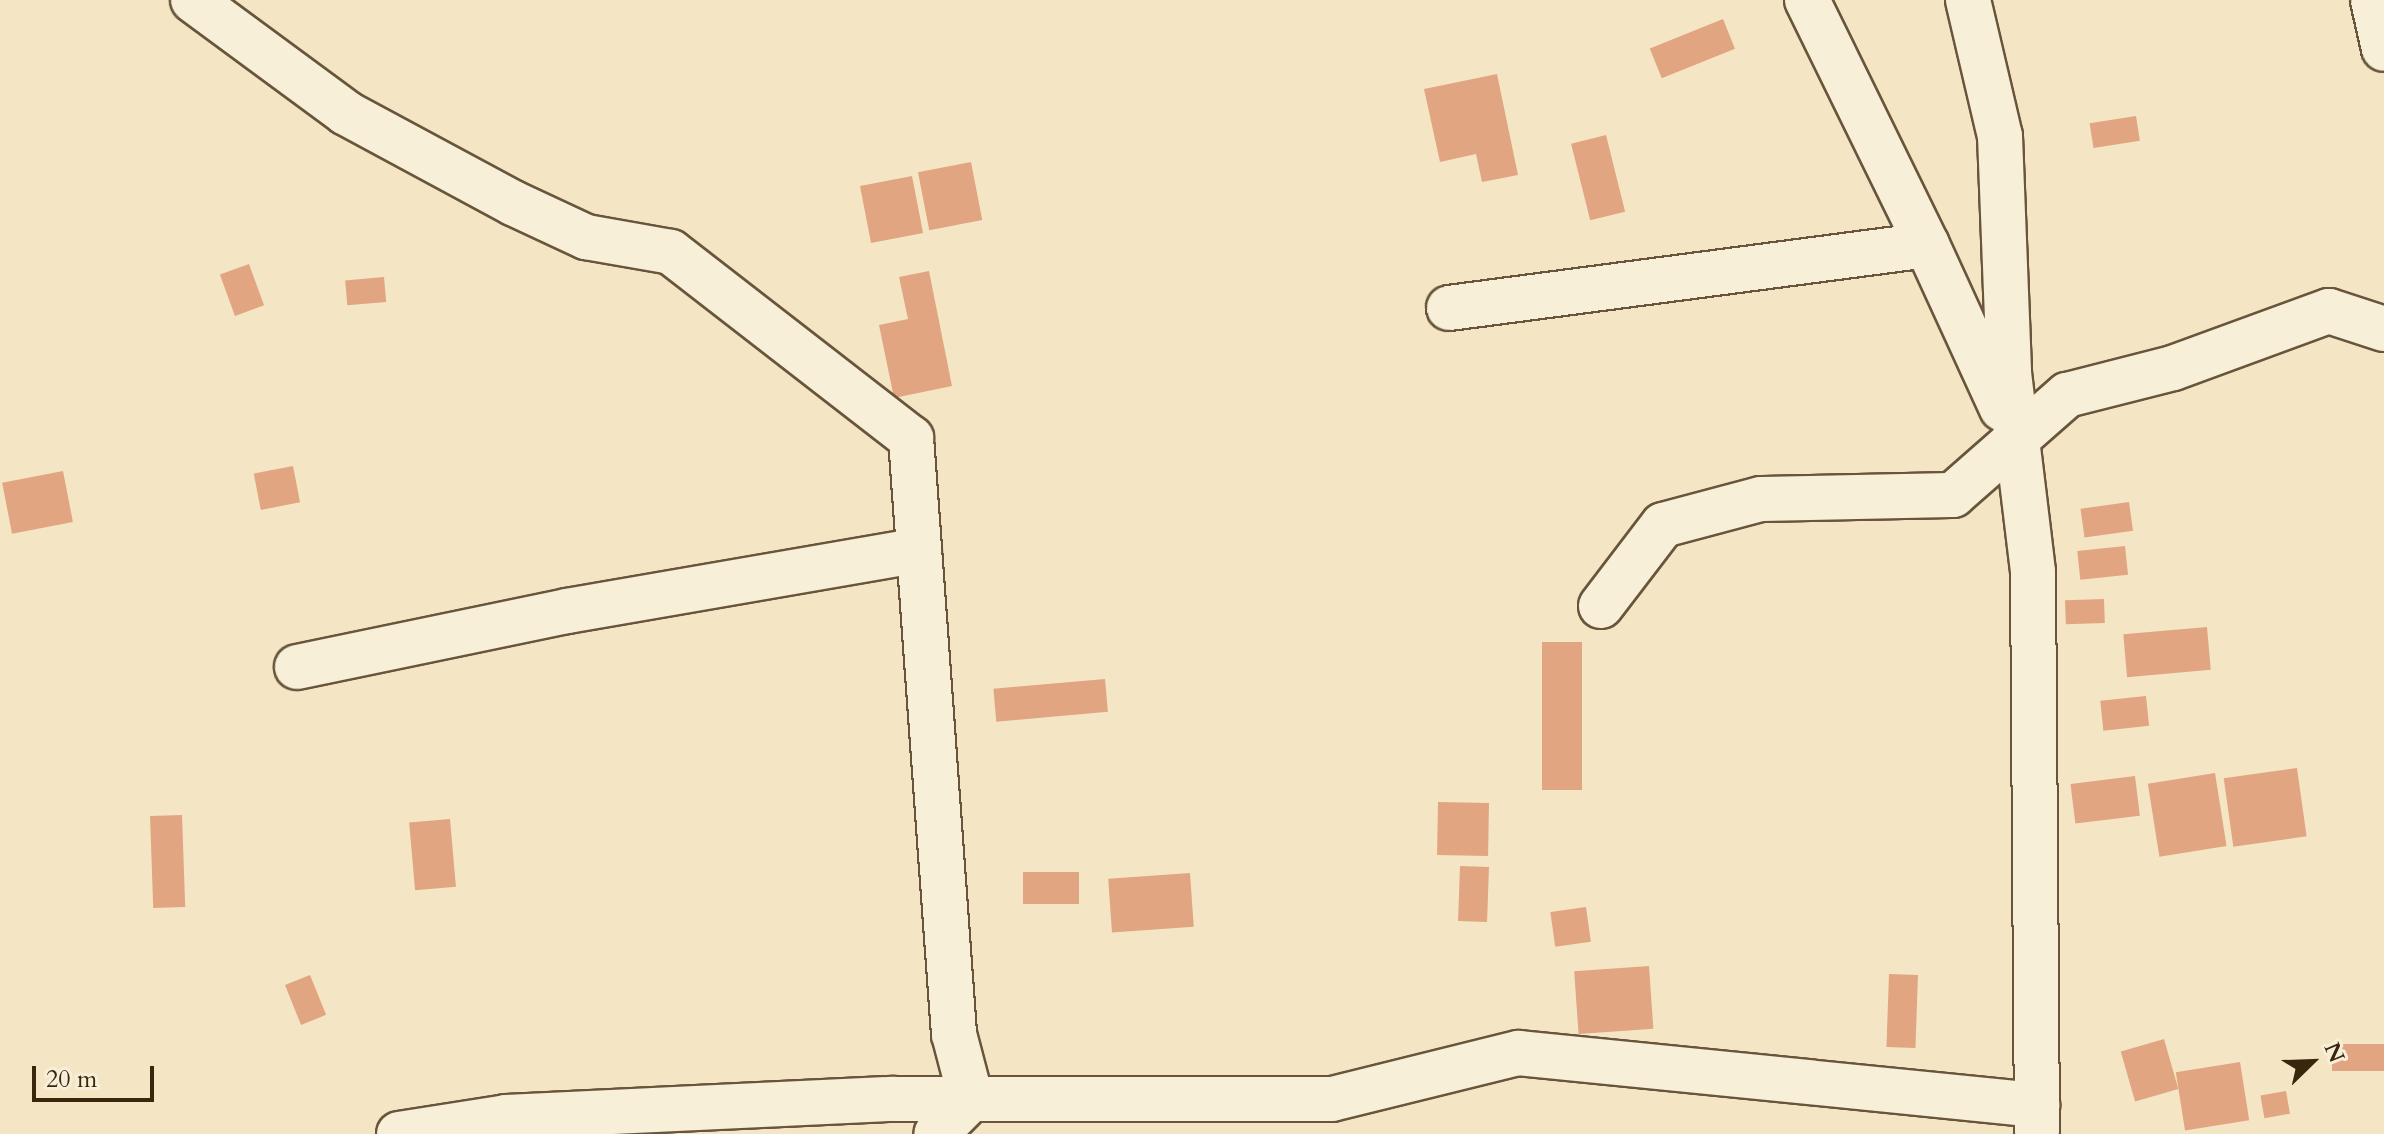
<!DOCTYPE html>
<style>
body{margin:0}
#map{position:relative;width:2384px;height:1134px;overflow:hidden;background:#f4e6c4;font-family:Cardo,serif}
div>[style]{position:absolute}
.building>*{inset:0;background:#e2a581;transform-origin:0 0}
.roads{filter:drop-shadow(2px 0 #68553b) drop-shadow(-2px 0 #68553b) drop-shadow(0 2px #68553b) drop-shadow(0 -2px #68553b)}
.minor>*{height:44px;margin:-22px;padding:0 22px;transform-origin:22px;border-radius:22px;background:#f8efd9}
span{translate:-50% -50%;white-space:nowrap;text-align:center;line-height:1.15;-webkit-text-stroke:8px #f8efd9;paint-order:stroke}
.north{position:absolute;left:2272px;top:1022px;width:80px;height:80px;-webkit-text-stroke:6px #f8efd9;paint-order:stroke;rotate:67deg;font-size:22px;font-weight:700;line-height:32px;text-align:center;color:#3a250d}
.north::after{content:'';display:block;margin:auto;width:28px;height:36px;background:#3a250d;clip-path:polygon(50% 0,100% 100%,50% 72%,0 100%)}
.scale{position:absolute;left:32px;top:1066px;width:122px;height:36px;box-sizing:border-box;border:4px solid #3a250d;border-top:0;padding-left:10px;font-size:24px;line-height:28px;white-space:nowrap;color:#3a250d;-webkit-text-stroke:6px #f8efd9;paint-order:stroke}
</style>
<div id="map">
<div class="building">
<i style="left:1723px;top:19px;width:32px;height:79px;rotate:68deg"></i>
<i style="clip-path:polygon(1497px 74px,1518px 175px,1482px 182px,1476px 154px,1440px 162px,1424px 89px)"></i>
<i style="left:2136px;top:116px;width:25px;height:47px;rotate:81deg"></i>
<i style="left:1606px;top:135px;width:79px;height:36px;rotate:76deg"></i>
<i style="left:971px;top:162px;width:59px;height:54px;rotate:79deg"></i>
<i style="left:912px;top:176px;width:58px;height:53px;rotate:79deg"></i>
<i style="left:249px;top:264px;width:44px;height:31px;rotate:70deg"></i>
<i style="clip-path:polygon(929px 271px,952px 386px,894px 398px,879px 325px,908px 319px,899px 277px)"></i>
<i style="left:384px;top:277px;width:25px;height:39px;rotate:85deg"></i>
<i style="left:293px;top:466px;width:37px;height:40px;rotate:79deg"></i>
<i style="left:63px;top:471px;width:52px;height:62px;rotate:79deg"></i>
<i style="left:2129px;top:502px;width:29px;height:49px;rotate:82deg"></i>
<i style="left:2125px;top:546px;width:29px;height:48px;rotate:84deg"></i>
<i style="left:2104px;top:599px;width:24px;height:39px;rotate:88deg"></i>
<i style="left:2207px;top:627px;width:43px;height:84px;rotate:85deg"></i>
<i style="left:1542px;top:642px;width:40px;height:148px"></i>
<i style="left:1105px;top:679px;width:33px;height:112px;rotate:85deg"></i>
<i style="left:2146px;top:696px;width:30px;height:46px;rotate:84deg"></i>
<i style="left:2297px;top:768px;width:69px;height:74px;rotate:82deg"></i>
<i style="left:2215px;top:773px;width:74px;height:68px;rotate:81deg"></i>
<i style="left:2135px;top:776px;width:40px;height:65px;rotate:83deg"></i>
<i style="left:1438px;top:802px;width:51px;height:53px;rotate:1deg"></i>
<i style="left:182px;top:815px;width:92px;height:32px;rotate:88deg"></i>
<i style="left:450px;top:819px;width:68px;height:41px;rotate:85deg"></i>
<i style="left:1460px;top:866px;width:29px;height:55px;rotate:2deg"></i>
<i style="left:1023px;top:872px;width:56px;height:32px"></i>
<i style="left:1190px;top:873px;width:54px;height:82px;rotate:86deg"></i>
<i style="left:1586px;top:907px;width:35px;height:36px;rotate:82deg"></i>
<i style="left:1649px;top:966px;width:63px;height:75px;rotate:86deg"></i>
<i style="left:1889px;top:974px;width:29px;height:73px;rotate:2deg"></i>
<i style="left:310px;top:975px;width:43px;height:27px;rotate:68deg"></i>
<i style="left:2164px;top:1039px;width:52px;height:45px;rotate:74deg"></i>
<i style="left:2384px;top:1044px;width:27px;height:52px;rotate:90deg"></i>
<i style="left:2240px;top:1062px;width:59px;height:65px;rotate:81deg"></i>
<i style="left:2286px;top:1091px;width:23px;height:26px;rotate:80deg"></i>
</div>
<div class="roads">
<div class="minor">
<i style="left:193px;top:0;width:190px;rotate:36.4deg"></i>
<i style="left:346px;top:113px;width:190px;rotate:28.3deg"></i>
<i style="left:513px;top:203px;width:81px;rotate:25deg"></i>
<i style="left:586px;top:237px;width:86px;rotate:10deg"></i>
<i style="left:671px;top:252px;width:304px;rotate:37.8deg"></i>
<i style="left:911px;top:438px;width:598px;rotate:85.87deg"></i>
<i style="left:954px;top:1034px;width:67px;rotate:75.3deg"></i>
<i style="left:971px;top:1099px;width:49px;rotate:135deg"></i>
<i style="left:1807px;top:0;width:273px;rotate:63.9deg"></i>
<i style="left:1968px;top:0;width:140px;rotate:76.8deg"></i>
<i style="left:2000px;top:136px;width:237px;rotate:87.8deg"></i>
<i style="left:2009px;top:373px;width:200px;rotate:83.1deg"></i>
<i style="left:2033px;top:572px;width:560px;rotate:89.59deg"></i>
<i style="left:2373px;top:0;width:50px;rotate:77.3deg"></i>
<i style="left:1449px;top:308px;width:482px;rotate:-7.5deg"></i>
<i style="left:1927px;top:245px;width:180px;rotate:65.4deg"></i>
<i style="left:1601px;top:606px;width:102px;rotate:-52.6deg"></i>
<i style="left:1663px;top:525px;width:101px;rotate:-14.9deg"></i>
<i style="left:1761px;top:499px;width:192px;rotate:-1.2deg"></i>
<i style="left:1953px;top:495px;width:152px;rotate:-41.3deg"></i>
<i style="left:2067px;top:395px;width:109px;rotate:-14.3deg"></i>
<i style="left:2173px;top:368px;width:166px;rotate:-20.1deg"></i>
<i style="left:2329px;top:311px;width:58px;rotate:18.1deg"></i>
<i style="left:297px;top:667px;width:276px;rotate:-11.7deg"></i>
<i style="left:567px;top:611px;width:357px;rotate:-9.8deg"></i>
<i style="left:399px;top:1134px;width:108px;rotate:-9deg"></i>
<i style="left:506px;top:1117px;width:388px;rotate:-2.7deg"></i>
<i style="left:894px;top:1099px;width:438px"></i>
<i style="left:1332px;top:1099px;width:192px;rotate:-13.9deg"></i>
<i style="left:1518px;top:1053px;width:522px;rotate:5.72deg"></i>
</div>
</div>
<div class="north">N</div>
<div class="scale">20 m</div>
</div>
